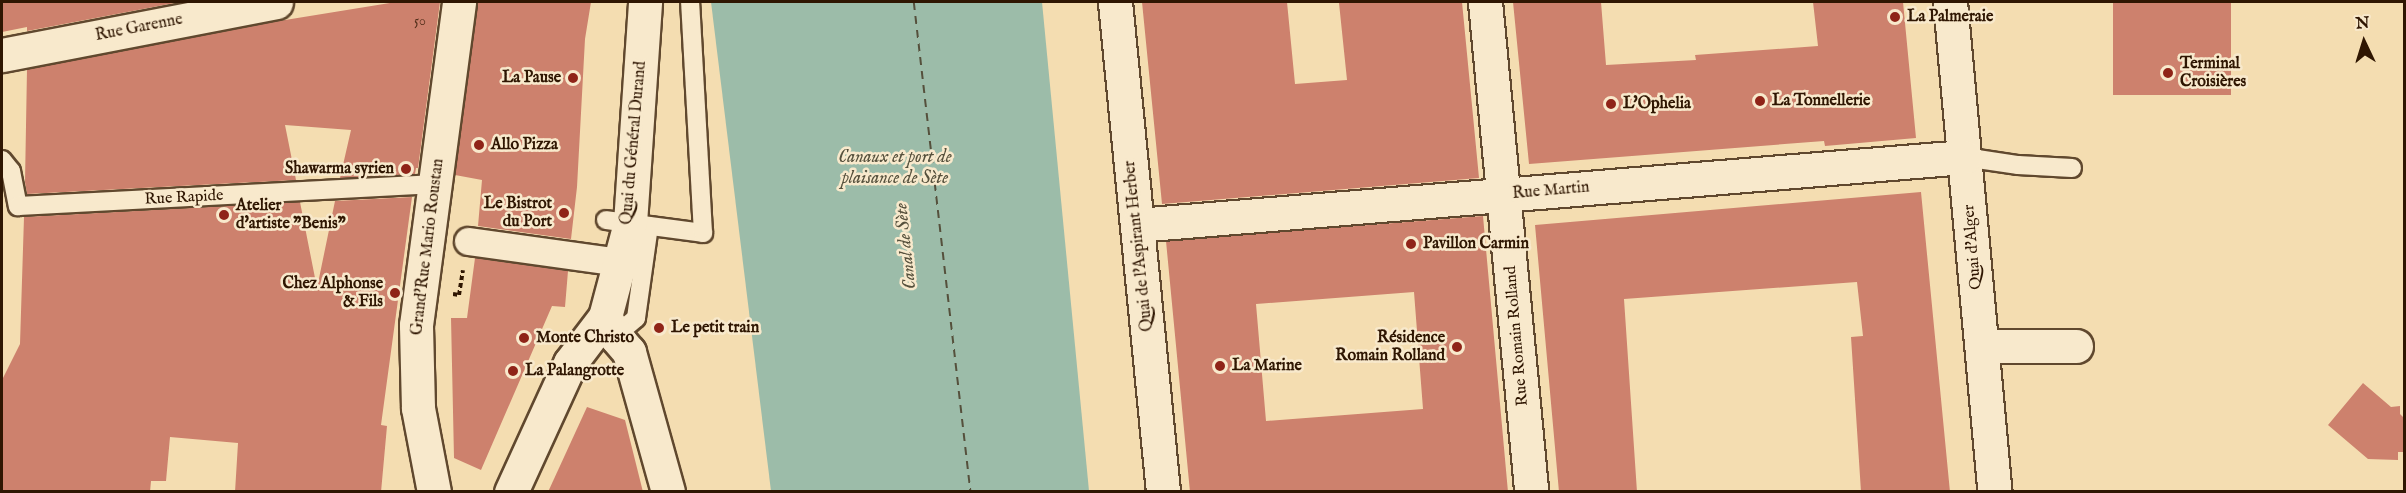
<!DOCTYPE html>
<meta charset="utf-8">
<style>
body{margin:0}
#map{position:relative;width:2406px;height:493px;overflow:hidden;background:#f4ddb1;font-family:"IM FELL English",serif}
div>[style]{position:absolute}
.water>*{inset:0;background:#9cbca9}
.ferry>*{height:1.5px;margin-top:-0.75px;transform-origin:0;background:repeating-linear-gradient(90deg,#55503c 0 8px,transparent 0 14px)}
.building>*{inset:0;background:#cd816d;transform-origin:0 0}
.path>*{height:4px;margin-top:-2px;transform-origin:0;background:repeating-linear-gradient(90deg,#2f1602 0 4.5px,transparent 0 7.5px)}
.roads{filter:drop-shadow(2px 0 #60482e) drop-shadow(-2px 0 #60482e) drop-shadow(0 2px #60482e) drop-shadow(0 -2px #60482e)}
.service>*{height:18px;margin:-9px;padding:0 9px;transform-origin:9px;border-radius:9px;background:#f8e9cc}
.pedestrian>*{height:27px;margin:-13.5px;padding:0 13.5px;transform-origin:13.5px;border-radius:13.5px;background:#f8e9cc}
.minor>*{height:33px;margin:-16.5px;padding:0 16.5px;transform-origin:16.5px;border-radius:16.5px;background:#f8e9cc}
.secondary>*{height:33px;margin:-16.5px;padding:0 16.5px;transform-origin:16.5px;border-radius:16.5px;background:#f8e9cc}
.dots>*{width:16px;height:16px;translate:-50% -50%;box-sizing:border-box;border:3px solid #f8e9cc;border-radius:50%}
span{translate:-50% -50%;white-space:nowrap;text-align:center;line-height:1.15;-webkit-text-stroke:5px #f8e9cc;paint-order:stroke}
.number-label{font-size:14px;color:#56311d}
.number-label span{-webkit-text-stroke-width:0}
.poi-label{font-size:16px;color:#2f1602;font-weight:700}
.left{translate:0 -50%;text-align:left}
.right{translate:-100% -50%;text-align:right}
.street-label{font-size:16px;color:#2f1602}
.water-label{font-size:18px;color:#55503c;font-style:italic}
.frame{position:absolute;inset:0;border:3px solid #2f1602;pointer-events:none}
.north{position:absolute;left:2334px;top:12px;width:60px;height:60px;-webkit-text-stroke:4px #f8e9cc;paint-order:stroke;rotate:356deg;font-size:16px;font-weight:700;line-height:24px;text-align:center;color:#2f1602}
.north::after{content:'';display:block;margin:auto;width:21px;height:27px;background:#2f1602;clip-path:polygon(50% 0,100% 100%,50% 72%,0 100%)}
</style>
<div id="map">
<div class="water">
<i style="clip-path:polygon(711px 2px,1042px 2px,1089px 491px,771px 491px)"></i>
</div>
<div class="ferry">
<i style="left:914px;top:2px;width:493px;rotate:83.4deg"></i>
</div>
<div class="building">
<i style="clip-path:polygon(2px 2px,180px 2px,27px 31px,27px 27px,2px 32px)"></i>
<i style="clip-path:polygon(396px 2px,440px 2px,418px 168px,416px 168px,415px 174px,340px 178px,351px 130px,285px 125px,296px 180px,27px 194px,25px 182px,27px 69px,279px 21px)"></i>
<i style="clip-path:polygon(477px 2px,591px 2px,585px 39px,577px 187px,571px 239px,478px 226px,482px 180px,455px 175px)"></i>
<i style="clip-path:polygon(1142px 2px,1287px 2px,1295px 84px,1347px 80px,1339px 3px,1462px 2px,1479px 178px,1162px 204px)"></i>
<i style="clip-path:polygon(1513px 2px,1601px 2px,1606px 65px,1696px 60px,1695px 55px,1818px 46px,1813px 2px,1903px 2px,1916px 138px,1825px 146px,1824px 141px,1529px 164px)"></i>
<i style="left:2113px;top:2px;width:118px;height:93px"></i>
<i style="clip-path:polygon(1921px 192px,1950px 492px,1861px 492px,1851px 337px,1863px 336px,1857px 282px,1624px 299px,1637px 492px,1559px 492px,1535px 225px)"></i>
<i style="clip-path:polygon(412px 197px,381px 425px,387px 426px,381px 492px,235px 492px,238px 443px,170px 437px,166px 481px,151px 481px,150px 492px,2px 492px,2px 380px,20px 344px,24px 217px,300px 202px,317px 288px,335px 201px)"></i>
<i style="clip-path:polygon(evenodd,1483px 216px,1508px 492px,1190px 492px,1166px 241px,1483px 216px,1414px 292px,1423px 409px,1266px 421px,1256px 304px,1414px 292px)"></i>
<i style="clip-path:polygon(475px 258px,568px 271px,565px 307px,552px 306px,481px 470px,454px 458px,451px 318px,467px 318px)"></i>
<i style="clip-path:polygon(2363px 383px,2391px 407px,2400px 406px,2400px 414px,2404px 418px,2404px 452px,2398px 452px,2398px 460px,2368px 459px,2328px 425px)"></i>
<i style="clip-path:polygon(587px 407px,625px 420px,643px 492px,548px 492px)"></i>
</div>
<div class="path">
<i style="left:453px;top:294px;width:6px;rotate:9deg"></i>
<i style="left:459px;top:295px;width:25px;rotate:-81deg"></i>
</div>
<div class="roads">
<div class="service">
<i style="left:1964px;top:157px;width:55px;rotate:8.4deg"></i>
<i style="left:2018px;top:165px;width:54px;rotate:3.2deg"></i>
<i style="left:2px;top:160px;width:14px;rotate:51deg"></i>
<i style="left:11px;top:171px;width:36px;rotate:79deg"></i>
<i style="left:18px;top:206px;width:419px;rotate:-3deg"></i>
<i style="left:606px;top:220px;width:98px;rotate:7.6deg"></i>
<i style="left:703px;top:233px;width:231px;rotate:-93.2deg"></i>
<i style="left:610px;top:340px;width:34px;rotate:-40deg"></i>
<i style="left:636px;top:318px;width:93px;rotate:-82deg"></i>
</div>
<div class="pedestrian">
<i style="left:468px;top:241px;width:153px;rotate:7.9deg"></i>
</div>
<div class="minor">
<i style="left:1115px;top:2px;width:492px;rotate:84.4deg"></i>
<i style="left:1485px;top:2px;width:492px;rotate:84.6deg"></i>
<i style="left:1950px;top:2px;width:492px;rotate:84.8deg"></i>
<i style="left:2px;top:55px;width:279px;rotate:-10.9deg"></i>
<i style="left:1137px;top:225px;width:830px;rotate:-4.7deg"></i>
<i style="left:605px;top:317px;width:23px;rotate:61deg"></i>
<i style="left:616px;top:337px;width:20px;rotate:49deg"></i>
<i style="left:629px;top:352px;width:145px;rotate:74.4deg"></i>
<i style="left:1982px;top:346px;width:94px"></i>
</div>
<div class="secondary">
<i style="left:434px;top:492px;width:86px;rotate:-100.8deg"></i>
<i style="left:418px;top:408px;width:83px;rotate:-91.4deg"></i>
<i style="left:416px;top:325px;width:326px;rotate:-82.4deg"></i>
<i style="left:511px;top:492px;width:142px;rotate:-65.4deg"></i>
<i style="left:570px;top:363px;width:58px;rotate:-52.7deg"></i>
<i style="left:605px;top:317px;width:97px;rotate:-75.1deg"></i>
<i style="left:630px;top:223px;width:222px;rotate:-86.1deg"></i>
</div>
</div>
<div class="dots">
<i style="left:1895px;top:17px;background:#8f2418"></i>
<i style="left:2168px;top:73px;background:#8f2418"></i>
<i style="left:573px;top:78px;background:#8f2418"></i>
<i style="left:1760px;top:101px;background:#8f2418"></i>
<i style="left:1611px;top:104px;background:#8f2418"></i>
<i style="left:479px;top:145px;background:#8f2418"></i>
<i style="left:406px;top:169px;background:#8f2418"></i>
<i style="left:564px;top:213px;background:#8f2418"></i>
<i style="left:224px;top:215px;background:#8f2418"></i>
<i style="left:1411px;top:244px;background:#8f2418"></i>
<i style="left:395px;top:293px;background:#8f2418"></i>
<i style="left:659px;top:328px;background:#8f2418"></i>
<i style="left:524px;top:338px;background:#8f2418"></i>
<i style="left:1457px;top:347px;background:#8f2418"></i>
<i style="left:1220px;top:366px;background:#8f2418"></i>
<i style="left:513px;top:371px;background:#8f2418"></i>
</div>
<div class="number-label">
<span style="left:420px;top:21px">50</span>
</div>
<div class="poi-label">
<span class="left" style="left:1907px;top:17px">La Palmeraie</span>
<span class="left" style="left:2180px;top:73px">Terminal<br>Croisières</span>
<span class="right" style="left:561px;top:78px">La Pause</span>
<span class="left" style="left:1772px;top:101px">La Tonnellerie</span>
<span class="left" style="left:1623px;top:104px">L'Ophelia</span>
<span class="left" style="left:491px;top:145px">Allo Pizza</span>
<span class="right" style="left:394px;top:169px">Shawarma syrien</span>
<span class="right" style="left:552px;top:213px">Le Bistrot<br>du Port</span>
<span class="left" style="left:236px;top:215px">Atelier<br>d'artiste "Benis"</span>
<span class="left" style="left:1423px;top:244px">Pavillon Carmin</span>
<span class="right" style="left:383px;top:293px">Chez Alphonse<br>&amp; Fils</span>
<span class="left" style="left:671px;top:328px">Le petit train</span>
<span class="left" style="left:536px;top:338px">Monte Christo</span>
<span class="right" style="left:1445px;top:347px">Résidence<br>Romain Rolland</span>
<span class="left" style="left:1232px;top:366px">La Marine</span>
<span class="left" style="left:525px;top:371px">La Palangrotte</span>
</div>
<div class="street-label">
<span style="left:139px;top:28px;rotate:-11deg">Rue Garenne</span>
<span style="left:634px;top:143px;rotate:-85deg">Quai du Général Durand</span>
<span style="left:1551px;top:191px;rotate:-5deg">Rue Martin</span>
<span style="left:184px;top:198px;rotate:-3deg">Rue Rapide</span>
<span style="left:1139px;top:246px;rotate:-96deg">Quai de l'Aspirant Herber</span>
<span style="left:428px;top:247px;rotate:-83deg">Grand'Rue Mario Roustan</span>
<span style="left:1973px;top:247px;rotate:-95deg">Quai d'Alger</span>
<span style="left:1517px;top:336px;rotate:-95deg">Rue Romain Rolland</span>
</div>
<div class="water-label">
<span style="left:895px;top:169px">Canaux et port de<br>plaisance de Sète</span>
<span style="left:907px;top:246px;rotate:-96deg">Canal de Sète</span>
</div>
<div class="frame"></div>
<div class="north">N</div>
</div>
